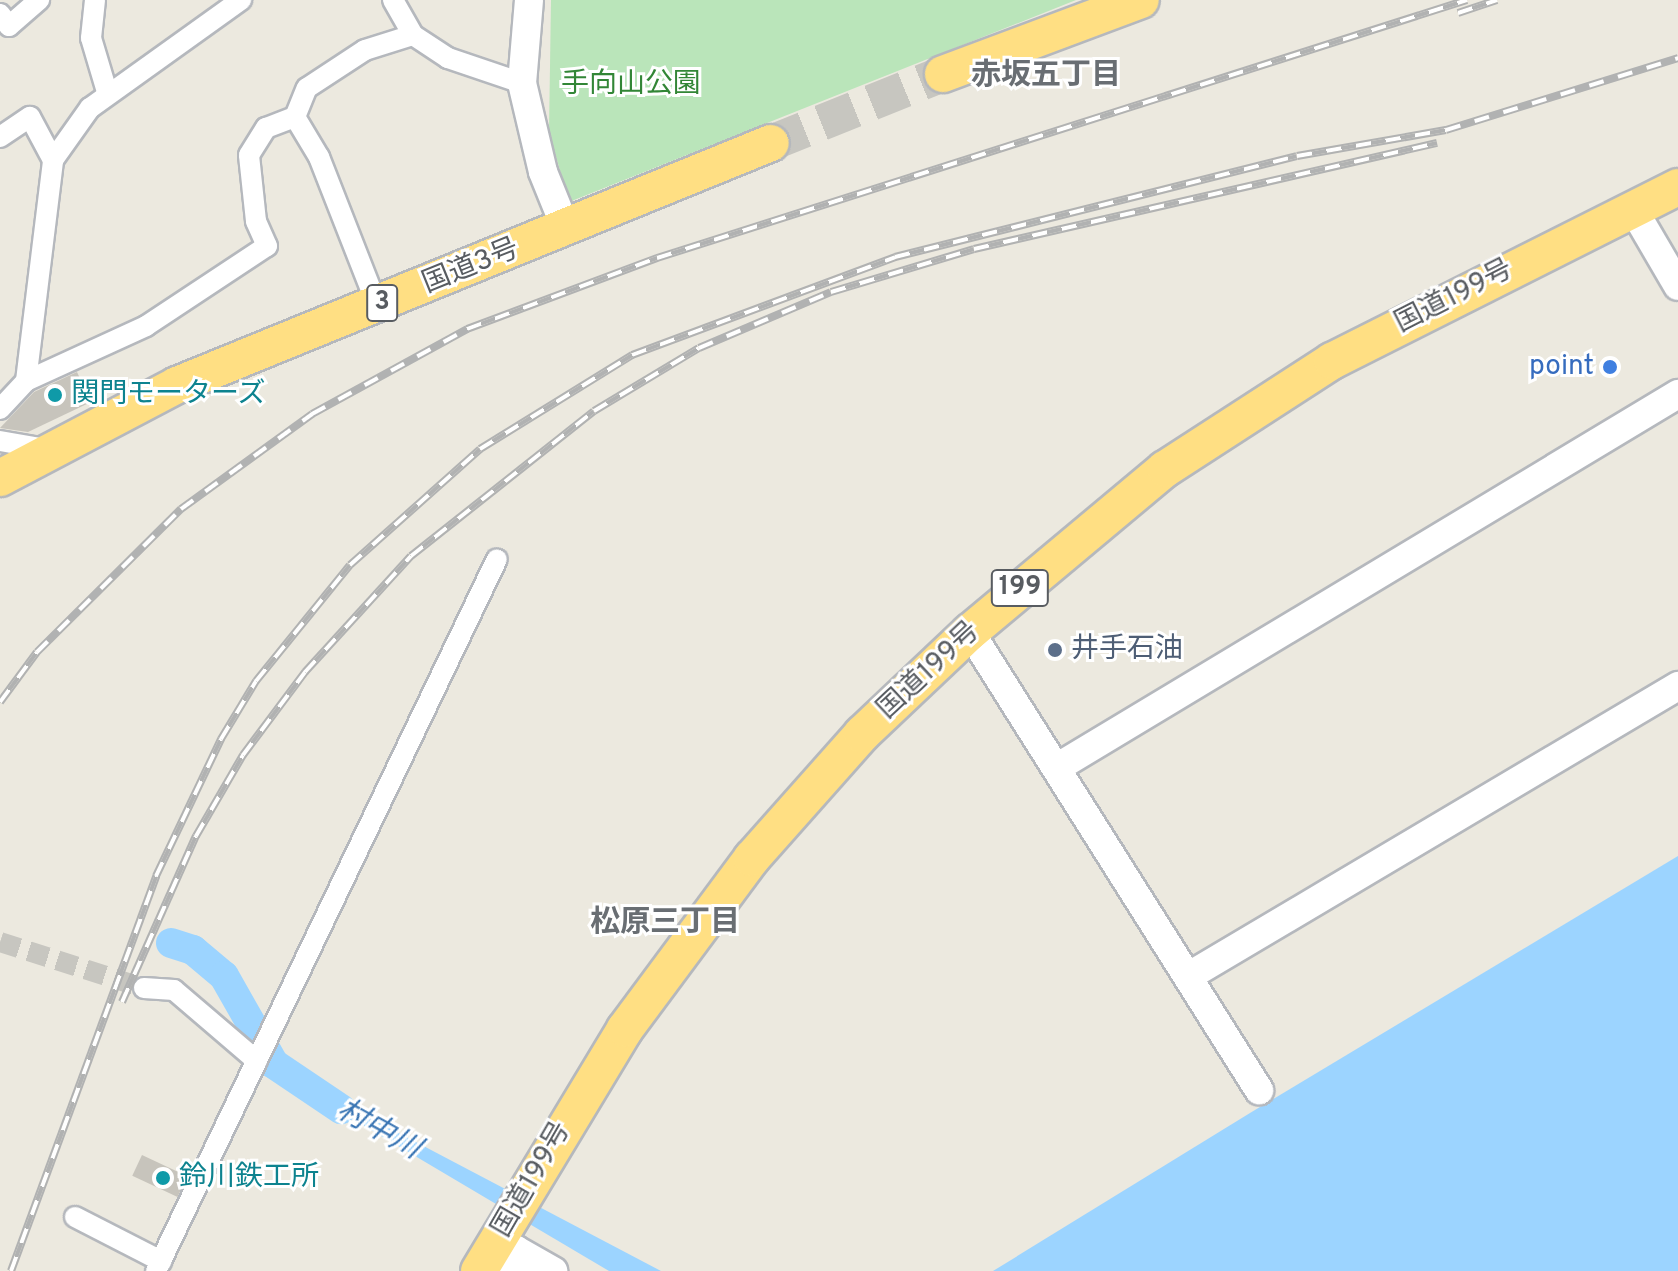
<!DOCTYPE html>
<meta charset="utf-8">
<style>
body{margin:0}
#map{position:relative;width:1678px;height:1271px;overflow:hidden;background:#ece9df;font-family:Overpass,"Noto Sans JP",sans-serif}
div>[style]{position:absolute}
.green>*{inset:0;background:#bae5ba}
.water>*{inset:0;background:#9cd4ff}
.river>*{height:30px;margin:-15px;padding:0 15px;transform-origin:15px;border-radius:15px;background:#9cd4ff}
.building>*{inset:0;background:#c7c4bc;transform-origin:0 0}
.street-tunnel>*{height:20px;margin-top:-10px;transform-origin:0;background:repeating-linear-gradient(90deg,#c7c6c0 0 20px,transparent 0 30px)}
.highway-tunnel>*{height:36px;margin-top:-18px;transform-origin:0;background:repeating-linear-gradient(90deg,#c7c6c0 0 36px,transparent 0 54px)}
.roads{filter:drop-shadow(2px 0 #b5b8bd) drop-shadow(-2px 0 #b5b8bd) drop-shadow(0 2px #b5b8bd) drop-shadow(0 -2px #b5b8bd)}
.street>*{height:20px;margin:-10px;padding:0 10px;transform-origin:10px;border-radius:10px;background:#fff}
.secondary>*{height:28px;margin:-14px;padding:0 14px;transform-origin:14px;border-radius:14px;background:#fff}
.highway>*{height:36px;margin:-18px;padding:0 18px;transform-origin:18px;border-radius:18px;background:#ffdf83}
.rail>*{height:8px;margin-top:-4px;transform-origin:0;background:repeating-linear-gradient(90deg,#fff 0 15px,#b1b2b2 0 30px);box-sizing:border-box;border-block:2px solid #b1b2b2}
.dots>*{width:22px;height:22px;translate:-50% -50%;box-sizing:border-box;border:4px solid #fff;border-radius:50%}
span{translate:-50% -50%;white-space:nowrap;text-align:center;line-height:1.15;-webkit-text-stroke:6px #fff;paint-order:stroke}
.shield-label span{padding:2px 6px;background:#fff;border:2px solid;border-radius:6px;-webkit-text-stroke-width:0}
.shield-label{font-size:26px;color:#585c61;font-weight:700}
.park-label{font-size:28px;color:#328636}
.street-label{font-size:28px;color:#585c61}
.shop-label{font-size:28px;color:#366cbe}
.right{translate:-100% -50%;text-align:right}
.culture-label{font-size:28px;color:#0d838f}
.left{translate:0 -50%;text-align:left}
.service-label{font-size:28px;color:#4e5e75}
.neighbourhood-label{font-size:30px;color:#696e73;font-weight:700}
.water-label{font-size:30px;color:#3874b3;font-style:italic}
</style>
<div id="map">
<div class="green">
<i style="clip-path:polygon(551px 0,1076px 0,569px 202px,549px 132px)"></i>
</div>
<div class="water">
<i style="clip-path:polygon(1678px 856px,1678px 1271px,993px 1271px,1250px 1113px)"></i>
<i style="clip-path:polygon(317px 1090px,661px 1271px,609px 1271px,307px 1092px)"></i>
</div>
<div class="river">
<i style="left:171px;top:943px;width:23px;rotate:18deg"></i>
<i style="left:193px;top:950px;width:40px;rotate:40deg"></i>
<i style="left:224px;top:976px;width:101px;rotate:60.4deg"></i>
<i style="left:274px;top:1064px;width:81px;rotate:33.9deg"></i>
</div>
<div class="building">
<i style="clip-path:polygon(77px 372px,91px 402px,28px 432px,0 428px,34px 392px)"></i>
<i style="left:142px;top:1155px;width:50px;height:23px;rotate:25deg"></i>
</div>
<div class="street-tunnel">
<i style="left:0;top:942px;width:151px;rotate:17.7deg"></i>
</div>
<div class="highway-tunnel">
<i style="left:771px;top:143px;width:185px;rotate:-21.9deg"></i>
</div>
<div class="roads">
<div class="street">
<i style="left:95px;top:0;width:38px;rotate:96deg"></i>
<i style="left:91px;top:38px;width:59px;rotate:73.4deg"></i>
<i style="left:393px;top:0;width:40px;rotate:60.3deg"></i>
<i style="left:413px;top:35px;width:42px;rotate:33.3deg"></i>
<i style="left:448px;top:58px;width:78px;rotate:18.7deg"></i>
<i style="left:0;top:14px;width:15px;rotate:53deg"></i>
<i style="left:9px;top:26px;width:40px;rotate:-41deg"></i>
<i style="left:295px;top:117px;width:47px;rotate:59deg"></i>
<i style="left:319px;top:157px;width:159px;rotate:68.6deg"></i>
<i style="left:0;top:137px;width:36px;rotate:-34deg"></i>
<i style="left:30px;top:117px;width:49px;rotate:61.9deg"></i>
<i style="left:26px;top:381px;width:132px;rotate:-24.6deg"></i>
<i style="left:146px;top:326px;width:145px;rotate:-33.5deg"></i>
<i style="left:267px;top:246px;width:27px;rotate:-114deg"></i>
<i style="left:256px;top:221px;width:66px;rotate:-96.1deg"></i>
<i style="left:249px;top:155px;width:32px;rotate:-58deg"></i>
<i style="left:266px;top:128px;width:31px;rotate:-21deg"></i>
<i style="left:295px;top:117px;width:31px;rotate:-68deg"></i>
<i style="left:307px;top:88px;width:69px;rotate:-33.2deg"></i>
<i style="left:365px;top:50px;width:50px;rotate:-17.4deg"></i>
<i style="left:0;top:409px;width:38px;rotate:-47deg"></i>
<i style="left:26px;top:381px;width:223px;rotate:-83deg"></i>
<i style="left:53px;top:160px;width:64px;rotate:-54.6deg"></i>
<i style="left:90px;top:108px;width:186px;rotate:-35.6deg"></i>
<i style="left:0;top:441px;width:47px;rotate:9.9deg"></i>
<i style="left:144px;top:988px;width:30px;rotate:4deg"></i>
<i style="left:174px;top:990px;width:109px;rotate:40.5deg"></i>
<i style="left:75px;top:1217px;width:97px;rotate:27.1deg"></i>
<i style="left:156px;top:1271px;width:789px;rotate:-64.41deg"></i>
</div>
<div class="secondary">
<i style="left:529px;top:0;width:83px;rotate:94.8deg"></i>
<i style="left:522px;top:83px;width:91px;rotate:76.7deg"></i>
<i style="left:543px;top:172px;width:61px;rotate:68deg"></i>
<i style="left:1633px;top:209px;width:89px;rotate:59.7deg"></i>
<i style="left:970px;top:632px;width:542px;rotate:57.75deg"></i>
<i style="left:1058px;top:767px;width:724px;rotate:-31.03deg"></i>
<i style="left:1189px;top:976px;width:569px;rotate:-30.67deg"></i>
<i style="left:514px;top:1271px;width:31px;rotate:-135deg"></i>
<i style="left:492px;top:1249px;width:24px;rotate:2deg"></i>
<i style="left:516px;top:1250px;width:43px;rotate:29.6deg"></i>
</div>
<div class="highway">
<i style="left:943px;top:74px;width:211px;rotate:-20.5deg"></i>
<i style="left:0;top:478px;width:200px;rotate:-27.7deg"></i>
<i style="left:177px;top:385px;width:641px;rotate:-22.17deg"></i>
<i style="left:479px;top:1271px;width:283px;rotate:-58.9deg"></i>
<i style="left:625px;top:1029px;width:213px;rotate:-53.4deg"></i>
<i style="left:752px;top:858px;width:166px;rotate:-48.4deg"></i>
<i style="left:862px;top:734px;width:149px;rotate:-43.4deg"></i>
<i style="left:970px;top:632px;width:254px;rotate:-39.9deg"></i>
<i style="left:1165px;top:469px;width:199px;rotate:-32.9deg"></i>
<i style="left:1332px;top:361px;width:387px;rotate:-26.7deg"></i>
</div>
</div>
<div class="rail">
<i style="left:1458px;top:13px;width:41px;rotate:-18.4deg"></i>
<i style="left:0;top:702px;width:62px;rotate:-53.5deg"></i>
<i style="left:37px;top:652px;width:203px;rotate:-44.8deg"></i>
<i style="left:181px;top:509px;width:162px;rotate:-35.9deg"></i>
<i style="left:312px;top:414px;width:177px;rotate:-28.7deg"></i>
<i style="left:467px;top:329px;width:203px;rotate:-20.5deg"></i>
<i style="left:657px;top:258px;width:850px;rotate:-17.67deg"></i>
<i style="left:122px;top:1002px;width:182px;rotate:-66deg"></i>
<i style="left:196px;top:836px;width:94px;rotate:-59.9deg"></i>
<i style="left:243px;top:755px;width:104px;rotate:-53.2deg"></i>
<i style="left:305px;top:672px;width:157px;rotate:-47.6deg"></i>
<i style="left:411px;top:556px;width:233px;rotate:-38.4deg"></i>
<i style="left:594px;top:411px;width:122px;rotate:-31deg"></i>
<i style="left:699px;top:348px;width:143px;rotate:-23deg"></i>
<i style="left:831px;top:292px;width:149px;rotate:-16.7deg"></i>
<i style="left:974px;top:249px;width:475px;rotate:-12.9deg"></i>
<i style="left:11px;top:1271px;width:421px;rotate:-69.8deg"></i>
<i style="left:156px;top:876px;width:152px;rotate:-64.6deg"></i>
<i style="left:221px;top:739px;width:68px;rotate:-58.9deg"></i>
<i style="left:256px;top:681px;width:149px;rotate:-51deg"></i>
<i style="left:350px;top:565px;width:174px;rotate:-41.7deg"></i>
<i style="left:480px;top:449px;width:179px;rotate:-31.7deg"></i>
<i style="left:632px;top:355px;width:281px;rotate:-20.4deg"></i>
<i style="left:895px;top:257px;width:414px;rotate:-14.1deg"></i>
<i style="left:1297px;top:156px;width:151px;rotate:-9.9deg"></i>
<i style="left:1446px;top:130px;width:243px;rotate:-17.2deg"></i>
</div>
<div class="dots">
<i style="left:1610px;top:367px;background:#3f7fe0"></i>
<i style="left:55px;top:395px;background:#0f9aa8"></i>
<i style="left:1055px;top:650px;background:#5c6f8a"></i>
<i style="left:163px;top:1178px;background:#0f9aa8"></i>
</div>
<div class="shield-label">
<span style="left:382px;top:303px">3</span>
<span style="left:1020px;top:588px">199</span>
</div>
<div class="park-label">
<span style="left:631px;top:85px">手向山公園</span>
</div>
<div class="street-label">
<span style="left:471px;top:267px;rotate:-22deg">国道3号</span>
<span style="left:1454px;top:297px;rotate:-27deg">国道199号</span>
<span style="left:929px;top:671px;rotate:-43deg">国道199号</span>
<span style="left:532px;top:1180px;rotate:-60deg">国道199号</span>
</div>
<div class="shop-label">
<span class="right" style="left:1594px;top:367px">point</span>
</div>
<div class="culture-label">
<span class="left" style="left:71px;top:395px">関門モーターズ</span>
<span class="left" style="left:179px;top:1178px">鈴川鉄工所</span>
</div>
<div class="service-label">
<span class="left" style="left:1071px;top:650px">井手石油</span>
</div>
<div class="neighbourhood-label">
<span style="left:1046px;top:77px">赤坂五丁目</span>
<span style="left:665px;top:924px">松原三丁目</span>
</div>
<div class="water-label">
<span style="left:378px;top:1131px;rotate:29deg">村中川</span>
</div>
</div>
